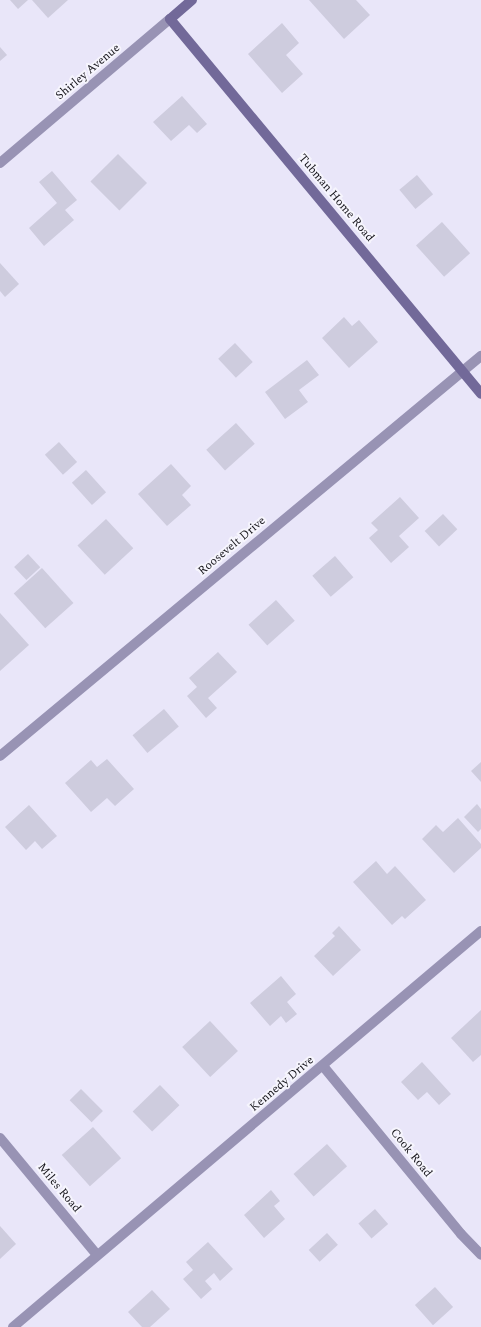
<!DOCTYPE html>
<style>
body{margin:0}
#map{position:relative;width:481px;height:1327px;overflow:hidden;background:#e9e6f9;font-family:Spectral,serif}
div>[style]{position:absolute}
.building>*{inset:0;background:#ceccde;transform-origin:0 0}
.street>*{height:10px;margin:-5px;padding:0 5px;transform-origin:5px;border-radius:5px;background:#9893b4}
.secondary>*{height:10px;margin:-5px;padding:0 5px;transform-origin:5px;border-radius:5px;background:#726999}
span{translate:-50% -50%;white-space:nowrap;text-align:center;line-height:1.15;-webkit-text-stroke:4px #f6f5fd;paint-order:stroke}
.street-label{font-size:12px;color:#15141a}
</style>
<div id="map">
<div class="building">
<i style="clip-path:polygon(10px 0,28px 0,18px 9px)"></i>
<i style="clip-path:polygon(32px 0,68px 0,48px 18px)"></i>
<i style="clip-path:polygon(309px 0,356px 0,370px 15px,344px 39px)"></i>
<i style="clip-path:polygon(282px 23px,299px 43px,286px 55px,303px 74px,282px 93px,248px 54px)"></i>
<i style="clip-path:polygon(0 47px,7px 55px,0 61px)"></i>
<i style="clip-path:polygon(182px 96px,207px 124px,197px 133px,189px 125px,171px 141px,153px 122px)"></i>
<i style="left:118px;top:154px;width:41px;height:39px;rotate:45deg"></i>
<i style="clip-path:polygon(52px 171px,77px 200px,65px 210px,74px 220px,44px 246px,29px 228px,57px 203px,39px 182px)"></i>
<i style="left:417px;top:175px;width:25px;height:23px;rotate:50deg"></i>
<i style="left:442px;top:222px;width:42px;height:35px;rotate:48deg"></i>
<i style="clip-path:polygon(0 263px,19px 284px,5px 297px,0 291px)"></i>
<i style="clip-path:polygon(344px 317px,352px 326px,359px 320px,378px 342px,349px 368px,322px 338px)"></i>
<i style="left:235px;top:343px;width:26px;height:23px;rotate:47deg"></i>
<i style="clip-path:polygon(307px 360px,319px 375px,299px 390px,308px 402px,285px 419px,265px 392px)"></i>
<i style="left:236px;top:423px;width:28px;height:40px;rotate:48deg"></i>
<i style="left:59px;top:442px;width:27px;height:19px;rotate:48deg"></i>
<i style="clip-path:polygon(171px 464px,191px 486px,182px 495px,191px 505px,167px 526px,138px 494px)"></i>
<i style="left:86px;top:470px;width:30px;height:19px;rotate:48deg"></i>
<i style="clip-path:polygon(400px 497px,419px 518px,399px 536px,409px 547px,391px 563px,369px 538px,378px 530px,371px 523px)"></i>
<i style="left:443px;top:514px;width:21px;height:25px;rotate:47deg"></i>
<i style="left:106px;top:519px;width:40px;height:39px;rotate:47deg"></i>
<i style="left:28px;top:554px;width:18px;height:19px;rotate:47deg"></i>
<i style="left:335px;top:556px;width:28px;height:30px;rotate:49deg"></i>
<i style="left:42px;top:568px;width:47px;height:38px;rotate:48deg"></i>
<i style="left:276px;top:600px;width:28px;height:37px;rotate:48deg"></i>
<i style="clip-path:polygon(0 613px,29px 645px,0 671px)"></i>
<i style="clip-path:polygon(218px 652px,237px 672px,208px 698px,217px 708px,206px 718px,187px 696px,197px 687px,189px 678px)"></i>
<i style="left:164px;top:709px;width:23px;height:41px;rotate:50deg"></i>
<i style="clip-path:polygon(107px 759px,134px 789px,115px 806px,107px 798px,91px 812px,65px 783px,91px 760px,97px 767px)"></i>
<i style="clip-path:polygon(481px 762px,481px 782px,471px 771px)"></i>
<i style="clip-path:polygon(477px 804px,481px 809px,481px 829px,478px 832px,464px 817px)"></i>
<i style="clip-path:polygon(29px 805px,57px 836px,42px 849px,35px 841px,26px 850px,5px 827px)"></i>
<i style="clip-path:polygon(458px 818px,481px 844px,481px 848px,454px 873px,422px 839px,436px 825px,443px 832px)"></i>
<i style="clip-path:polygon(376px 861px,387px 874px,395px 866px,426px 900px,405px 919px,402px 916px,392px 925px,353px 882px)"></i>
<i style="clip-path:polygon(339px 926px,361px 950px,333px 976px,314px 956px,335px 936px,332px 933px)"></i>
<i style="clip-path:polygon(281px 976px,296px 994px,287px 1002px,297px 1014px,286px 1023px,281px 1016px,270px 1026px,250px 1003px)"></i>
<i style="clip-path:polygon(481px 1010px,481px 1055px,473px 1062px,451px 1038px)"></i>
<i style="left:210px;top:1021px;width:41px;height:38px;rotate:47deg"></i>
<i style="clip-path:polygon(422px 1062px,451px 1094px,439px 1105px,427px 1092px,418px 1100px,401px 1082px)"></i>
<i style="left:160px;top:1085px;width:28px;height:38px;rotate:46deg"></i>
<i style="left:81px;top:1089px;width:31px;height:16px;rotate:45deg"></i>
<i style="left:93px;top:1127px;width:42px;height:42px;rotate:48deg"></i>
<i style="left:327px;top:1144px;width:30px;height:45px;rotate:48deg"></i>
<i style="clip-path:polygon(271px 1190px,280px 1201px,274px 1206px,285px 1219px,264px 1238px,244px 1215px)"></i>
<i style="left:375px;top:1209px;width:20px;height:22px;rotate:49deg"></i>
<i style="clip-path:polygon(0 1226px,16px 1244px,0 1259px)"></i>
<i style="left:327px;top:1233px;width:16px;height:25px;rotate:47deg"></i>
<i style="clip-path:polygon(208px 1242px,233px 1269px,220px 1281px,214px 1273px,205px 1281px,212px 1289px,201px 1299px,183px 1279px,193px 1270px,186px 1262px)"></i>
<i style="left:435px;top:1287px;width:27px;height:27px;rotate:48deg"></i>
<i style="clip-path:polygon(152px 1290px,170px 1309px,150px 1327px,142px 1327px,128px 1312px)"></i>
</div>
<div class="street">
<i style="left:0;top:163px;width:223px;rotate:-40.3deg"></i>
<i style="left:0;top:756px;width:626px;rotate:-39.75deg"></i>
<i style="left:323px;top:1066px;width:217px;rotate:50.6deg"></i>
<i style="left:461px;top:1234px;width:29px;rotate:46deg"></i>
<i style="left:0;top:1138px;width:152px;rotate:50.3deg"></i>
<i style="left:13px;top:1327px;width:613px;rotate:-40.24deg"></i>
</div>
<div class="secondary">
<i style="left:192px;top:0;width:29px;rotate:139deg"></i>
<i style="left:170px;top:19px;width:487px;rotate:50.3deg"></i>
</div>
<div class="street-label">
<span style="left:88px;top:72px;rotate:-40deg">Shirley Avenue</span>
<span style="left:336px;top:198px;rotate:50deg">Tubman Home Road</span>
<span style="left:232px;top:546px;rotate:-40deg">Roosevelt Drive</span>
<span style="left:282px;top:1084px;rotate:-40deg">Kennedy Drive</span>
<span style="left:411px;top:1153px;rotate:51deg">Cook Road</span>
<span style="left:59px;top:1188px;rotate:50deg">Miles Road</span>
</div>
</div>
